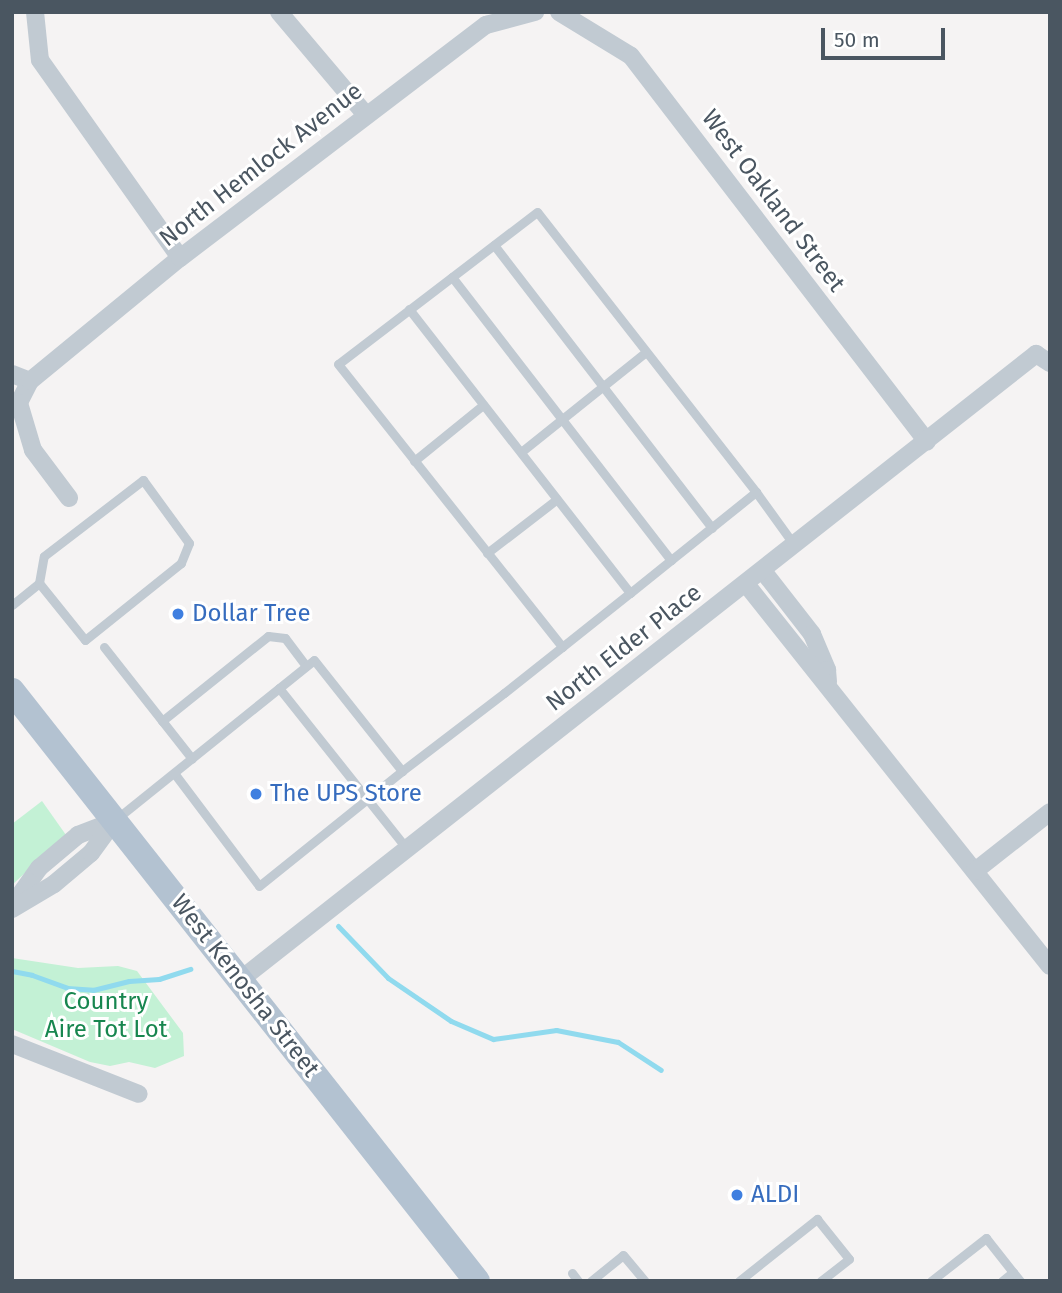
<!DOCTYPE html>
<style>
body{margin:0}
#map{position:relative;width:1062px;height:1293px;overflow:hidden;background:#f5f3f3;font-family:"Fira Sans",sans-serif}
div>[style]{position:absolute}
.green>*{inset:0;background:#c3f1d5}
.stream>*{height:5px;margin:-2.5px;padding:0 2.5px;transform-origin:2.5px;border-radius:2.5px;background:#90daee}
.service>*{height:9px;margin:-4.5px;padding:0 4.5px;transform-origin:4.5px;border-radius:4.5px;background:#c1cad2}
.minor>*{height:18px;margin:-9px;padding:0 9px;transform-origin:9px;border-radius:9px;background:#c1cad2}
.primary>*{height:26px;margin:-13px;padding:0 13px;transform-origin:13px;border-radius:13px;background:#b3c2d1}
.dots>*{width:19px;height:19px;translate:-50% -50%;box-sizing:border-box;border:4px solid #fff;border-radius:50%}
span{translate:-50% -50%;white-space:nowrap;text-align:center;line-height:1.15;-webkit-text-stroke:6px #fff;paint-order:stroke}
.street-label{font-size:24px;color:#4a5661}
.shop-label{font-size:24px;color:#366cbe}
.left{translate:0 -50%;text-align:left}
.park-label{font-size:24px;color:#17864f}
.frame{position:absolute;inset:0;border:14px solid #4a5661;pointer-events:none}
.scale{position:absolute;left:821px;top:28px;width:124px;height:32px;box-sizing:border-box;border:4px solid #4a5661;border-top:0;padding-left:9px;font-size:21px;line-height:24px;white-space:nowrap;color:#4a5661;-webkit-text-stroke:5px #fff;paint-order:stroke}
</style>
<div id="map">
<div class="green">
<i style="clip-path:polygon(42px 801px,66px 835px,12px 885px,12px 824px)"></i>
<i style="clip-path:polygon(12px 958px,78px 968px,118px 966px,137px 971px,183px 1033px,184px 1056px,155px 1068px,129px 1062px,110px 1066px,90px 1062px,12px 1029px)"></i>
</div>
<div class="stream">
<i style="left:338px;top:926px;width:72px;rotate:46.1deg"></i>
<i style="left:388px;top:978px;width:76px;rotate:34.3deg"></i>
<i style="left:451px;top:1021px;width:46px;rotate:23.2deg"></i>
<i style="left:493px;top:1039px;width:64px;rotate:-8.1deg"></i>
<i style="left:556px;top:1030px;width:63px;rotate:11deg"></i>
<i style="left:618px;top:1042px;width:51px;rotate:33.1deg"></i>
<i style="left:12px;top:971px;width:20px;rotate:11deg"></i>
<i style="left:32px;top:975px;width:37px;rotate:20deg"></i>
<i style="left:67px;top:988px;width:26px;rotate:4deg"></i>
<i style="left:93px;top:990px;width:37px;rotate:-14deg"></i>
<i style="left:129px;top:981px;width:30px;rotate:-4deg"></i>
<i style="left:159px;top:979px;width:33px;rotate:-18deg"></i>
</div>
<div class="service">
<i style="left:494px;top:245px;width:357px;rotate:52.4deg"></i>
<i style="left:452px;top:277px;width:358px;rotate:52.3deg"></i>
<i style="left:409px;top:309px;width:360px;rotate:52.1deg"></i>
<i style="left:521px;top:452px;width:160px;rotate:-38.7deg"></i>
<i style="left:414px;top:461px;width:89px;rotate:-39.1deg"></i>
<i style="left:756px;top:492px;width:67px;rotate:54.2deg"></i>
<i style="left:487px;top:553px;width:88px;rotate:-37.6deg"></i>
<i style="left:12px;top:605px;width:35px;rotate:-39deg"></i>
<i style="left:39px;top:583px;width:27px;rotate:-80deg"></i>
<i style="left:44px;top:556px;width:125px;rotate:-37.5deg"></i>
<i style="left:143px;top:480px;width:78px;rotate:53.9deg"></i>
<i style="left:189px;top:543px;width:22px;rotate:112deg"></i>
<i style="left:181px;top:563px;width:123px;rotate:141.3deg"></i>
<i style="left:85px;top:640px;width:73px;rotate:-128.9deg"></i>
<i style="left:104px;top:647px;width:142px;rotate:51.8deg"></i>
<i style="left:279px;top:688px;width:206px;rotate:51.5deg"></i>
<i style="left:162px;top:721px;width:136px;rotate:-38.7deg"></i>
<i style="left:268px;top:636px;width:17px;rotate:7deg"></i>
<i style="left:285px;top:638px;width:35px;rotate:53deg"></i>
<i style="left:174px;top:773px;width:141px;rotate:53deg"></i>
<i style="left:259px;top:886px;width:184px;rotate:-38.8deg"></i>
<i style="left:115px;top:820px;width:255px;rotate:-38.8deg"></i>
<i style="left:314px;top:660px;width:142px;rotate:51.6deg"></i>
<i style="left:402px;top:771px;width:128px;rotate:-37.4deg"></i>
<i style="left:504px;top:693px;width:74px;rotate:-38.4deg"></i>
<i style="left:562px;top:647px;width:87px;rotate:-38.5deg"></i>
<i style="left:630px;top:593px;width:53px;rotate:-38.8deg"></i>
<i style="left:671px;top:560px;width:109px;rotate:-38.7deg"></i>
<i style="left:756px;top:492px;width:355px;rotate:-128deg"></i>
<i style="left:537px;top:212px;width:250px;rotate:142.6deg"></i>
<i style="left:338px;top:364px;width:361px;rotate:51.6deg"></i>
<i style="left:572px;top:1273px;width:10px;rotate:53deg"></i>
<i style="left:591px;top:1281px;width:41px;rotate:-39.1deg"></i>
<i style="left:623px;top:1255px;width:34px;rotate:50deg"></i>
<i style="left:739px;top:1281px;width:100px;rotate:-38.5deg"></i>
<i style="left:817px;top:1219px;width:51px;rotate:51.3deg"></i>
<i style="left:849px;top:1259px;width:36px;rotate:142deg"></i>
<i style="left:931px;top:1281px;width:70px;rotate:-38deg"></i>
<i style="left:986px;top:1238px;width:55px;rotate:51.7deg"></i>
<i style="left:1002px;top:1281px;width:14px;rotate:-39deg"></i>
</div>
<div class="minor">
<i style="left:35px;top:12px;width:48px;rotate:84.1deg"></i>
<i style="left:40px;top:60px;width:242px;rotate:54.7deg"></i>
<i style="left:279px;top:12px;width:135px;rotate:49.8deg"></i>
<i style="left:559px;top:12px;width:84px;rotate:31.4deg"></i>
<i style="left:631px;top:56px;width:486px;rotate:52.5deg"></i>
<i style="left:12px;top:374px;width:19px;rotate:21deg"></i>
<i style="left:30px;top:381px;width:25px;rotate:117deg"></i>
<i style="left:19px;top:403px;width:49px;rotate:73.4deg"></i>
<i style="left:33px;top:450px;width:60px;rotate:53.1deg"></i>
<i style="left:30px;top:381px;width:194px;rotate:-39.4deg"></i>
<i style="left:180px;top:258px;width:385px;rotate:-37.3deg"></i>
<i style="left:486px;top:25px;width:51px;rotate:-14.9deg"></i>
<i style="left:763px;top:571px;width:80px;rotate:52.1deg"></i>
<i style="left:812px;top:634px;width:39px;rotate:67deg"></i>
<i style="left:827px;top:670px;width:12px;rotate:85deg"></i>
<i style="left:746px;top:584px;width:488px;rotate:51.5deg"></i>
<i style="left:975px;top:871px;width:95px;rotate:-38.2deg"></i>
<i style="left:12px;top:906px;width:47px;rotate:-54.6deg"></i>
<i style="left:39px;top:868px;width:51px;rotate:-40.2deg"></i>
<i style="left:78px;top:835px;width:39px;rotate:-21deg"></i>
<i style="left:12px;top:909px;width:49px;rotate:-30.8deg"></i>
<i style="left:54px;top:884px;width:48px;rotate:-40deg"></i>
<i style="left:91px;top:853px;width:39px;rotate:-54deg"></i>
<i style="left:240px;top:980px;width:1013px;rotate:-38.18deg"></i>
<i style="left:1036px;top:354px;width:17px;rotate:33deg"></i>
<i style="left:12px;top:1044px;width:136px;rotate:21.5deg"></i>
</div>
<div class="primary">
<i style="left:12px;top:691px;width:751px;rotate:51.76deg"></i>
</div>
<div class="dots">
<i style="left:178px;top:614px;background:#3f7fe0"></i>
<i style="left:256px;top:794px;background:#3f7fe0"></i>
<i style="left:737px;top:1195px;background:#3f7fe0"></i>
</div>
<div class="street-label">
<span style="left:261px;top:165px;rotate:-38deg">North Hemlock Avenue</span>
<span style="left:773px;top:201px;rotate:53deg">West Oakland Street</span>
<span style="left:624px;top:648px;rotate:-38deg">North Elder Place</span>
<span style="left:245px;top:986px;rotate:52deg">West Kenosha Street</span>
</div>
<div class="shop-label">
<span class="left" style="left:192px;top:614px">Dollar Tree</span>
<span class="left" style="left:270px;top:794px">The UPS Store</span>
<span class="left" style="left:751px;top:1195px">ALDI</span>
</div>
<div class="park-label">
<span style="left:106px;top:1016px">Country<br>Aire Tot Lot</span>
</div>
<div class="frame"></div>
<div class="scale">50 m</div>
</div>
